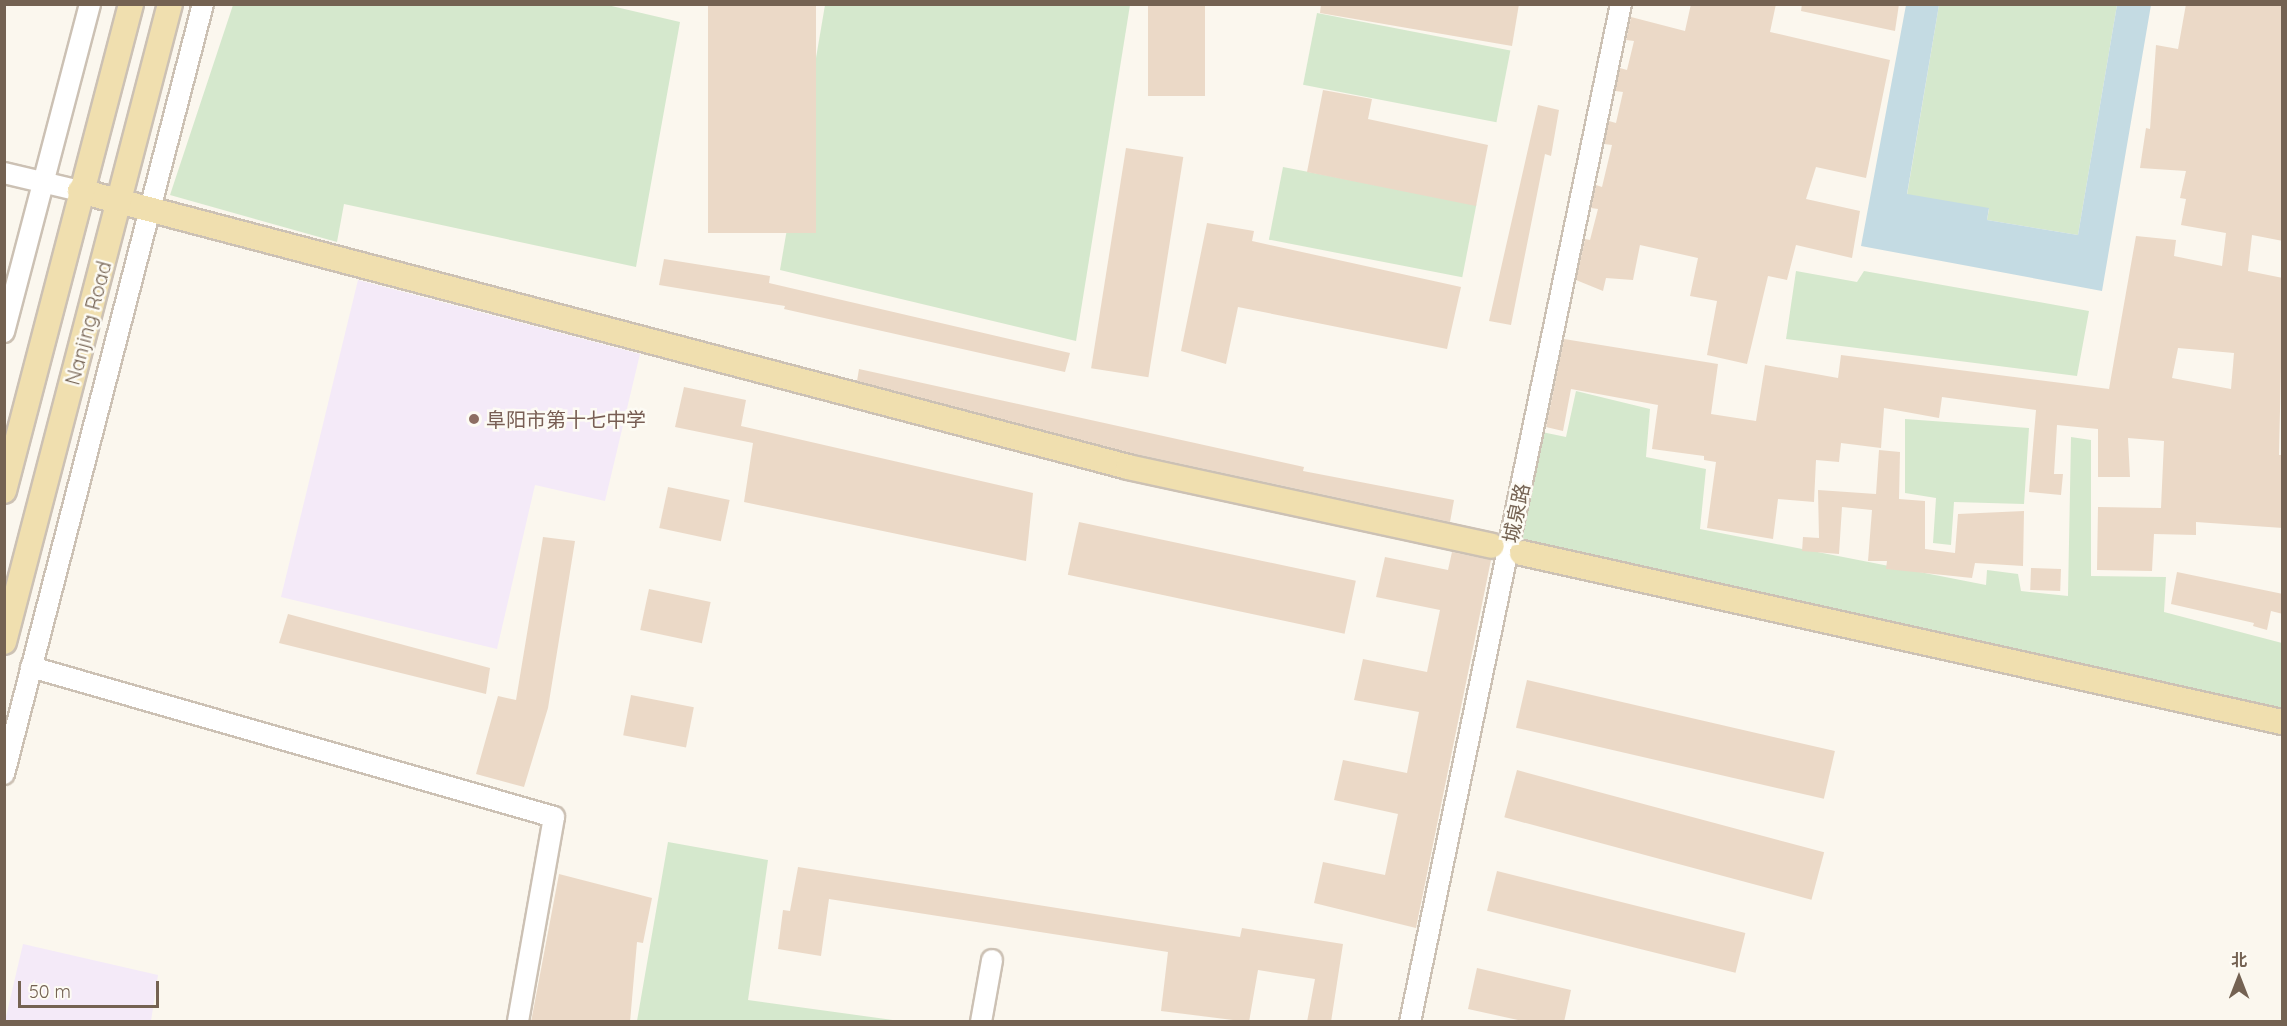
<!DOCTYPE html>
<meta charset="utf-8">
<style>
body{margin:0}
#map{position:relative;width:2287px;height:1026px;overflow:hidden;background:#fbf7ee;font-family:Quicksand,"Noto Sans SC",sans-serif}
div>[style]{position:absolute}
.education>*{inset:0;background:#f4eaf8}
.green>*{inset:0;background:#d5e8cd;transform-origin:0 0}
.water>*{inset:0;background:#c4dbe3}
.building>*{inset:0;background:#ebd9c7;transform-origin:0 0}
.roads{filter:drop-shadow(2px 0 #ccc1b4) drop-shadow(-2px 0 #ccc1b4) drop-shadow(0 2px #ccc1b4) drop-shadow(0 -2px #ccc1b4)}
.minor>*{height:20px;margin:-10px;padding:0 10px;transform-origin:10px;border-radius:10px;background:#fff}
.major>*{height:24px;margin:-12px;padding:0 12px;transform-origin:12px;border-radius:12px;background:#f0dfaf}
.dots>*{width:16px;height:16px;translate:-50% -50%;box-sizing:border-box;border:3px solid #fdfbf4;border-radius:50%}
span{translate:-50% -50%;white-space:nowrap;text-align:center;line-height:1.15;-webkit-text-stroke:5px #fdfbf4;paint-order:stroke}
.street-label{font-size:20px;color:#746252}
.education-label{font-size:20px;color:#785e54}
.left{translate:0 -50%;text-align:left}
.frame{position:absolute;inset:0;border:6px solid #746252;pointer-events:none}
.north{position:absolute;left:2209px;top:948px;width:60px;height:60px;-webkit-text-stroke:4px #fdfbf4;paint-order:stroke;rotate:0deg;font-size:16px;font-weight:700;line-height:24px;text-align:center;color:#746252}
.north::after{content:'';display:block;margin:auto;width:21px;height:27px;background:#746252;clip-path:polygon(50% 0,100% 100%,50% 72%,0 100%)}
.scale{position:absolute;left:18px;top:981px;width:141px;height:27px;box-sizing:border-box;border:3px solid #746252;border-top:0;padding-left:8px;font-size:18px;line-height:21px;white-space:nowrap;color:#746252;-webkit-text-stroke:4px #fdfbf4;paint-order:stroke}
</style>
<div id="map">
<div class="education">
<i style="clip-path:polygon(358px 280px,640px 354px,605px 501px,535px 485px,497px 649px,281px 597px)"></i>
<i style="clip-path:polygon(23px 944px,158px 975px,151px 1021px,5px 1021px)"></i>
</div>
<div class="green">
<i style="clip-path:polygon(603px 4px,680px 22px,636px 267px,344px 204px,337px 242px,170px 195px,233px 5px)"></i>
<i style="clip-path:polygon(825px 5px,1130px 5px,1076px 341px,780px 270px)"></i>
<i style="clip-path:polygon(1939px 5px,2117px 5px,2078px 235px,1987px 220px,1989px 209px,1907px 195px)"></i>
<i style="left:1317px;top:13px;width:197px;height:73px;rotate:11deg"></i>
<i style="left:1283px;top:167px;width:197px;height:74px;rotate:11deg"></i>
<i style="clip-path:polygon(1796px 271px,1857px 282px,1864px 271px,2089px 311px,2077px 376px,1786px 339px)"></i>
<i style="clip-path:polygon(1576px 391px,1650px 409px,1646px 457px,1706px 469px,1700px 529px,1986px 585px,1987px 570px,2018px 574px,2021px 591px,2068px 596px,2071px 437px,2091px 440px,2091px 576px,2166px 577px,2164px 612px,2282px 643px,2282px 713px,1517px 542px,1537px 431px,1566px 437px)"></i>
<i style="clip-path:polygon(1905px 419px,2029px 428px,2024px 504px,1954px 502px,1951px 545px,1933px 543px,1936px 498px,1905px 493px)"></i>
<i style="clip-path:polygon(668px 842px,768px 860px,748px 1000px,900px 1021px,637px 1021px)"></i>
</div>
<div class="water">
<i style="clip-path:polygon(1906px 5px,1939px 5px,1907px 194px,1989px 208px,1987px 220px,2078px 235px,2117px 5px,2151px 5px,2102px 291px,1861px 246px)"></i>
</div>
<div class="building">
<i style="left:708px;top:4px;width:108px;height:229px"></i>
<i style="left:1148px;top:4px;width:57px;height:92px"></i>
<i style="clip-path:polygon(1321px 4px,1519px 4px,1512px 46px,1320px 13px)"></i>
<i style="clip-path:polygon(1691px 4px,1776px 4px,1770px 32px,1890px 60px,1866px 178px,1816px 167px,1806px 199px,1860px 211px,1852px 258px,1796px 245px,1787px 280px,1768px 276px,1747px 364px,1707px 355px,1717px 301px,1690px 296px,1698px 258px,1640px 245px,1633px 280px,1606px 278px,1603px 291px,1576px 280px,1585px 239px,1590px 240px,1598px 209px,1591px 208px,1596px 185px,1602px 187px,1612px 145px,1604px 144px,1609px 121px,1616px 123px,1623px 92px,1615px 91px,1620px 68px,1627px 70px,1634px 41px,1626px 40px,1631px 17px,1685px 31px)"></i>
<i style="clip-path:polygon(1802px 4px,1899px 4px,1895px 31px,1801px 11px)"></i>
<i style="clip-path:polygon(evenodd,2186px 4px,2283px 4px,2283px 241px,2252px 235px,2248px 271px,2283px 278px,2279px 455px,2283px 455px,2283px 528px,2196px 522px,2196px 535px,2154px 534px,2152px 571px,2097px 570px,2098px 507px,2161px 508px,2164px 441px,2128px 438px,2130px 477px,2098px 477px,2098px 429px,2057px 425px,2054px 474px,2063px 474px,2061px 495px,2029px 492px,2036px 410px,1942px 397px,1939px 418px,1884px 408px,1881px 448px,1841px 443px,1839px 462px,1816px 460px,1814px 502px,1778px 499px,1773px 539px,1707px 528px,1716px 462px,1704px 460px,1704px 456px,1652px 449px,1658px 405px,1571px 389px,1563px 431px,1546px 427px,1564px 339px,1718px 364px,1711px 414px,1756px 421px,1765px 365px,1838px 378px,1841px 355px,2109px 389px,2136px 236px,2176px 240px,2174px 256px,2222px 266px,2226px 233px,2181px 225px,2186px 199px,2180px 198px,2186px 171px,2140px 168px,2146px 128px,2150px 129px,2156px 45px,2178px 49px,2186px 4px,2178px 348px,2234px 353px,2231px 389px,2172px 378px,2178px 348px)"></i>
<i style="clip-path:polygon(1323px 90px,1372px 99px,1368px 119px,1488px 145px,1476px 206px,1307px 172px)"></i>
<i style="clip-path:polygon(1538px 105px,1559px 110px,1551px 156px,1545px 154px,1511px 325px,1489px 321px)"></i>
<i style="left:1126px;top:148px;width:58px;height:223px;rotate:9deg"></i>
<i style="clip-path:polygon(1207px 223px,1254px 231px,1252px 241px,1461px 287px,1447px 349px,1238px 307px,1226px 364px,1181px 351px)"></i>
<i style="clip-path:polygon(664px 259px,770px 276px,769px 283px,1070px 353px,1065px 372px,784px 309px,785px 306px,659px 285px)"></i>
<i style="clip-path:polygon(859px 369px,1304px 467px,1303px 471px,1454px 500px,1450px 522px,1131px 453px,857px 381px)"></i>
<i style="clip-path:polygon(684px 387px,746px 400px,741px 426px,1033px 493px,1026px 561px,744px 502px,753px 443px,675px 427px)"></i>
<i style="clip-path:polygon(1879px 450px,1900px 452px,1899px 499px,1925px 501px,1925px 549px,1955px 553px,1958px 514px,2024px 511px,2023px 566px,1975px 563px,1972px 578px,1886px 569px,1887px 561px,1868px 561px,1872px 510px,1842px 507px,1839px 554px,1802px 551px,1803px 537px,1819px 538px,1818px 490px,1876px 494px)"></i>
<i style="left:668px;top:487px;width:63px;height:42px;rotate:12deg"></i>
<i style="left:1079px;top:522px;width:283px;height:54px;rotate:12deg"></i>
<i style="clip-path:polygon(543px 537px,575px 541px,548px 708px,524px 787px,476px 774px,498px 696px,516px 700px)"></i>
<i style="clip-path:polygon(1452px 552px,1491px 560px,1416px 928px,1314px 903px,1323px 862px,1385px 875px,1398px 814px,1334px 800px,1343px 760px,1407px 773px,1419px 712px,1354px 700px,1363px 659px,1427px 672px,1440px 610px,1376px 597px,1385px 557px,1448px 570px)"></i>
<i style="left:2031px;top:568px;width:30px;height:22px;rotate:2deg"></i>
<i style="clip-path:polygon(2177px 572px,2283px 594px,2283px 614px,2271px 611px,2267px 630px,2253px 626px,2254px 623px,2171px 604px)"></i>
<i style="left:649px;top:589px;width:63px;height:42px;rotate:12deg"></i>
<i style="clip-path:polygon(288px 614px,490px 668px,486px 694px,279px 643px)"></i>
<i style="left:1527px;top:680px;width:316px;height:49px;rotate:13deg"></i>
<i style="left:631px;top:695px;width:64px;height:41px;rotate:11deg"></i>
<i style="left:1517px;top:770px;width:318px;height:49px;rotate:15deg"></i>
<i style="clip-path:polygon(798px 867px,1240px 937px,1242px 928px,1343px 944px,1331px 1022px,1307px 1022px,1315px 979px,1258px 970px,1249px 1022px,1161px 1011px,1168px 952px,829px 899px,821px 956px,778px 949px,783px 910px,790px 911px)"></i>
<i style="left:1497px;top:871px;width:256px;height:41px;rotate:14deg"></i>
<i style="clip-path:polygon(559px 874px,652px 898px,643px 943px,637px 942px,630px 1022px,531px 1022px)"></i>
<i style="clip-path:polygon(1477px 968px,1571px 990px,1564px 1022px,1527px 1022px,1468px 1009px)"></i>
</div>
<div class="roads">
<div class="minor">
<i style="left:4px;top:173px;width:78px;rotate:13.3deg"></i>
<i style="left:4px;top:332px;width:339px;rotate:-75.3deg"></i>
<i style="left:31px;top:667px;width:544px;rotate:16deg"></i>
<i style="left:554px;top:817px;width:208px;rotate:100deg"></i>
<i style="left:4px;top:774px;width:795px;rotate:-75.51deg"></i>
<i style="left:981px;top:1022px;width:63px;rotate:-79.9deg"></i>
<i style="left:1410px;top:1022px;width:1040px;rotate:-78.29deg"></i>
</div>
<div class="major">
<i style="left:80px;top:191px;width:1084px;rotate:14.75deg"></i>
<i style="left:1128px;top:467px;width:372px;rotate:12.2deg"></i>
<i style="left:4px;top:491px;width:503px;rotate:-75.38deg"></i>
<i style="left:1522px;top:553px;width:779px;rotate:12.54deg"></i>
<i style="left:4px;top:642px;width:659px;rotate:-75.42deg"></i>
</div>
</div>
<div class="dots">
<i style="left:474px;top:419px;background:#8d6e63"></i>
</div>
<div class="street-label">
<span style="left:88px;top:323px;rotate:-75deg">Nanjing Road</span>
<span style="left:1516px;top:513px;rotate:-78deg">城泉路</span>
</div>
<div class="education-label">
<span class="left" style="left:486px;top:419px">阜阳市第十七中学</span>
</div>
<div class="frame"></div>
<div class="north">北</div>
<div class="scale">50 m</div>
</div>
